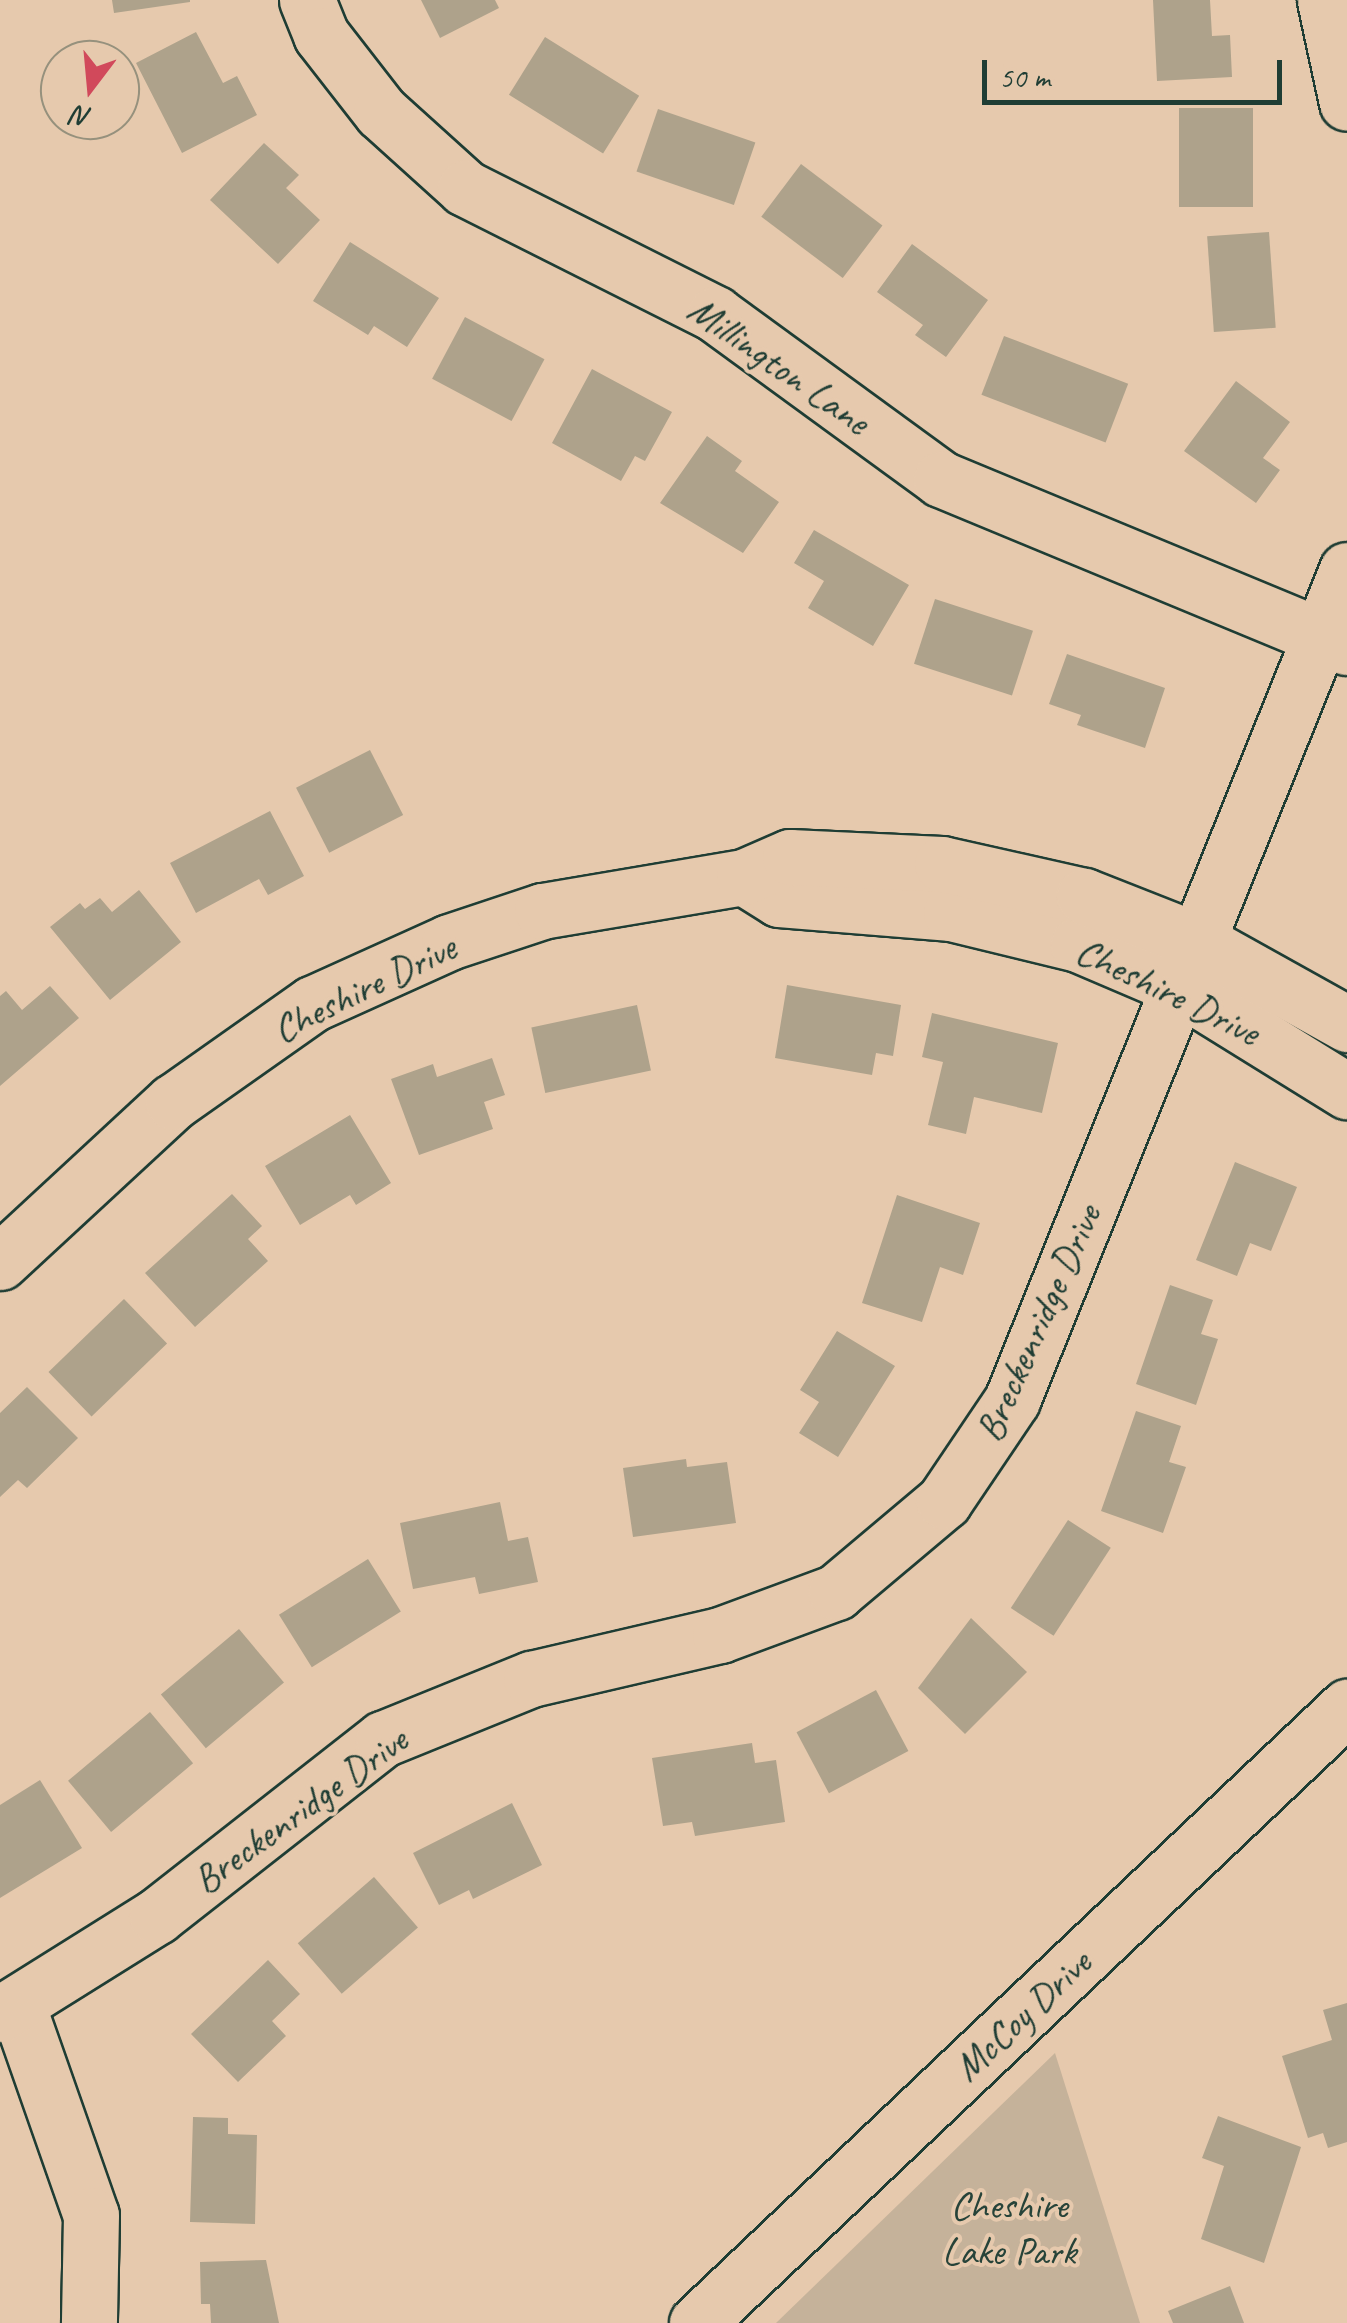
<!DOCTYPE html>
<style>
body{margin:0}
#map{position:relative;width:1347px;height:2323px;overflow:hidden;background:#e6c9ad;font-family:Caveat,sans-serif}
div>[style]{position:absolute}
.green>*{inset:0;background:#c5b29a}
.building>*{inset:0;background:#aea28b;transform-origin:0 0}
.roads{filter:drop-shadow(2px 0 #1f3d34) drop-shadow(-2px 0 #1f3d34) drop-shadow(0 2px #1f3d34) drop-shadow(0 -2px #1f3d34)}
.minor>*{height:55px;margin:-27.5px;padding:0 27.5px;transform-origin:27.5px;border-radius:27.5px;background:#e6c9ad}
span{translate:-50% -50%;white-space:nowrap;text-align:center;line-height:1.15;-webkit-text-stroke:8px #e6c9ad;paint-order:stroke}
.street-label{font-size:40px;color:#1f3d34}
.park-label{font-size:40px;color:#274339}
.north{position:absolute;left:40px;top:40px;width:100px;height:100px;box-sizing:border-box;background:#e6c9ad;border:2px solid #96917d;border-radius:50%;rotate:196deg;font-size:28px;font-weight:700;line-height:40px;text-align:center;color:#1f3d34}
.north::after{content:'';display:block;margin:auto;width:35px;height:45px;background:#d1495b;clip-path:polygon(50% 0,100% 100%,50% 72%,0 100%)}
.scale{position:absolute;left:982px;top:60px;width:300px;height:45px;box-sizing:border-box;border:5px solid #1f3d34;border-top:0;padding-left:12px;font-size:30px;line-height:35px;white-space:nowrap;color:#1f3d34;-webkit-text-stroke:8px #e6c9ad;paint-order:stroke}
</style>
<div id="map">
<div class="green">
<i style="clip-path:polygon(1055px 2053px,1140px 2323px,776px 2323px)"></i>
</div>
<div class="building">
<i style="clip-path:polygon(112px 0,190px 0,190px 2px,114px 13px)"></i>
<i style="clip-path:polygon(421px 0,495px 0,499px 8px,440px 38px)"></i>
<i style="clip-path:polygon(1153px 0,1210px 0,1212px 36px,1230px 35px,1232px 77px,1157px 81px)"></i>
<i style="clip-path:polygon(196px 32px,223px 83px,237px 76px,257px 115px,182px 153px,136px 63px)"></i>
<i style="left:545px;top:37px;width:111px;height:68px;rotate:32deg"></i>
<i style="left:1179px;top:108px;width:74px;height:99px"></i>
<i style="left:658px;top:109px;width:103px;height:66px;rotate:19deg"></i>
<i style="clip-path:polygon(264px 143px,299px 175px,286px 188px,320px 220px,278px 264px,210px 200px)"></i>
<i style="left:801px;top:164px;width:102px;height:66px;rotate:37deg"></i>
<i style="left:1269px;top:232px;width:96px;height:62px;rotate:86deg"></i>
<i style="clip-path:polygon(350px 242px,439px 298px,407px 347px,374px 326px,368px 335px,313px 301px)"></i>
<i style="clip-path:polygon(912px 244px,988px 300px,946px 357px,915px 335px,923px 325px,877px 292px)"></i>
<i style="left:465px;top:317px;width:90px;height:70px;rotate:28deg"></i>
<i style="left:1004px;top:336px;width:133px;height:63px;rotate:21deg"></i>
<i style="clip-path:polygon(592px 369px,672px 412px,645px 461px,635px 456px,621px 481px,552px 443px)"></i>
<i style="clip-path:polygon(1236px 381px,1290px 422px,1263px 458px,1280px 470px,1256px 503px,1184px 451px)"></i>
<i style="clip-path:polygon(707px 436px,742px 461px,735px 471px,779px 502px,743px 553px,660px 503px)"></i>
<i style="clip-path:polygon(814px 530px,909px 585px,873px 646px,808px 608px,824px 581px,794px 563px)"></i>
<i style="left:935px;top:599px;width:103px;height:68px;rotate:18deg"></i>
<i style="clip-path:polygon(1067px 654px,1165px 688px,1145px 748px,1077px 725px,1081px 715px,1049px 704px)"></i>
<i style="left:370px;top:750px;width:73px;height:83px;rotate:63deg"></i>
<i style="clip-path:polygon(270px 811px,304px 876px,268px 895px,259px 879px,196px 913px,170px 863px)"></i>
<i style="clip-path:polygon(139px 890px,181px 942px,110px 1000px,50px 927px,80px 903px,85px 909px,100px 898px,112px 912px)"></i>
<i style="clip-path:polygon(787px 985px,901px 1005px,893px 1056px,876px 1053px,872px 1075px,775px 1058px)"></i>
<i style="clip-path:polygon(50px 986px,79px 1018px,0 1086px,0 996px,6px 991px,22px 1010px)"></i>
<i style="left:637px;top:1005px;width:67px;height:108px;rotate:78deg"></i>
<i style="clip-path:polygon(932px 1013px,1058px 1043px,1042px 1113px,974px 1097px,966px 1134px,928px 1125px,943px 1062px,922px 1057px)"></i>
<i style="clip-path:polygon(492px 1058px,505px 1095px,484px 1102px,493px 1129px,419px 1155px,391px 1079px,433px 1064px,437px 1077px)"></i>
<i style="clip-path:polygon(350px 1115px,391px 1183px,356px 1205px,350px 1195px,300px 1225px,265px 1166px)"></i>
<i style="clip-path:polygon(1235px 1162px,1297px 1187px,1271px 1251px,1250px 1243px,1237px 1276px,1196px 1260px)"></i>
<i style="clip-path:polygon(232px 1194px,262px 1226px,248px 1239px,268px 1261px,195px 1327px,145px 1273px)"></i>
<i style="clip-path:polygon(897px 1195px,980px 1223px,963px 1275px,940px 1267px,922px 1322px,862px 1303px)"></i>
<i style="clip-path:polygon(1170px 1285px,1213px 1300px,1201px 1334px,1218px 1339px,1196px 1405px,1136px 1384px)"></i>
<i style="left:124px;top:1299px;width:62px;height:105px;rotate:46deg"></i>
<i style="clip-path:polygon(837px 1331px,895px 1366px,838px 1457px,799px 1433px,819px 1402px,800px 1390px)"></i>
<i style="clip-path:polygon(27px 1387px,78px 1438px,27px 1488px,18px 1480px,0 1497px,0 1413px)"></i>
<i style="clip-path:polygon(1136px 1411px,1181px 1426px,1169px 1462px,1186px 1467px,1163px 1533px,1101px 1511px)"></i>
<i style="clip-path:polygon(686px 1459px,687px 1467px,727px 1462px,736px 1523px,633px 1537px,623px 1468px)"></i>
<i style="clip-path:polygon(500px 1502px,508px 1541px,528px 1537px,538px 1582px,479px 1594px,475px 1577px,413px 1589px,400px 1523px)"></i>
<i style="left:1068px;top:1520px;width:51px;height:105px;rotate:33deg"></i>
<i style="left:368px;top:1559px;width:62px;height:105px;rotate:58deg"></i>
<i style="clip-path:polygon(971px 1618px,1027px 1672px,965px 1734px,918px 1688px)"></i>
<i style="left:239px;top:1629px;width:70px;height:102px;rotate:50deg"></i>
<i style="left:876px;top:1690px;width:69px;height:90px;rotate:62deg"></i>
<i style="left:150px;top:1712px;width:67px;height:107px;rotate:50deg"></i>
<i style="clip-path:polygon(752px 1743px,755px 1763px,776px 1760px,785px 1822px,695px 1836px,692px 1822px,663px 1826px,652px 1758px)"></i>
<i style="clip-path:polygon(40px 1780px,82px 1848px,0 1898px,0 1805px)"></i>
<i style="clip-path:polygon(512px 1803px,542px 1865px,473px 1899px,469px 1890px,439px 1905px,413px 1853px)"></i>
<i style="left:374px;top:1877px;width:67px;height:101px;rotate:49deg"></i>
<i style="clip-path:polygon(268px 1960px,300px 1994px,272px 2021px,286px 2036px,238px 2082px,191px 2034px)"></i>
<i style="clip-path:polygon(1347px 2003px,1347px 2142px,1328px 2148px,1323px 2133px,1308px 2138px,1282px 2056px,1332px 2040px,1323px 2010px)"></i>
<i style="clip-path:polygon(1218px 2116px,1301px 2147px,1264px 2263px,1201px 2239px,1224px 2166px,1202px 2158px)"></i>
<i style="clip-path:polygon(193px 2117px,228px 2118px,228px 2134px,257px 2135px,255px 2224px,190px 2222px)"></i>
<i style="clip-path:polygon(266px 2260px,279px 2323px,211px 2323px,210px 2304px,201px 2304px,200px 2262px)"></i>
<i style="clip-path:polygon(1230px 2286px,1244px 2323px,1173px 2323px,1168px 2311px)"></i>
</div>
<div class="roads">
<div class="minor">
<i style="left:307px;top:0;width:38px;rotate:68deg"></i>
<i style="left:321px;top:35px;width:98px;rotate:52.1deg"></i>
<i style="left:381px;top:112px;width:113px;rotate:42.1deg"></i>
<i style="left:465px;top:188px;width:280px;rotate:26.7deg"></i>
<i style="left:715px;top:314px;width:280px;rotate:36.1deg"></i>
<i style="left:941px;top:479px;width:439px;rotate:22.5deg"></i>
<i style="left:1325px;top:0;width:105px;rotate:77.9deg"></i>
<i style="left:744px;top:877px;width:41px;rotate:32.2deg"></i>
<i style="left:779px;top:899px;width:173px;rotate:4.7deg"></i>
<i style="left:951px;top:913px;width:131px;rotate:13.7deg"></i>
<i style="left:1078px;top:944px;width:110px;rotate:23.1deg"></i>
<i style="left:1179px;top:987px;width:198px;rotate:31.8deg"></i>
<i style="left:0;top:1262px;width:236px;rotate:-42.8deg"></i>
<i style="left:173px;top:1102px;width:170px;rotate:-35.2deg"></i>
<i style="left:312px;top:1004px;width:150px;rotate:-24.3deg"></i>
<i style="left:449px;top:942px;width:98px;rotate:-18.4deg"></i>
<i style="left:542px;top:911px;width:205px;rotate:-9.6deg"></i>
<i style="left:744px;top:877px;width:50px;rotate:-23.5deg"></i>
<i style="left:790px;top:857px;width:152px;rotate:2.6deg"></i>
<i style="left:942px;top:864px;width:146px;rotate:12.7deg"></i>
<i style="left:1084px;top:896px;width:123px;rotate:21.5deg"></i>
<i style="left:1198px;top:941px;width:171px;rotate:29.1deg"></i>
<i style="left:18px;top:2007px;width:220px;rotate:70.7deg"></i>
<i style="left:91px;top:2215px;width:108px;rotate:91.1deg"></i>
<i style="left:0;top:2014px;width:185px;rotate:-32deg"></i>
<i style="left:157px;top:1916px;width:287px;rotate:-38.1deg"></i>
<i style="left:383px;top:1739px;width:160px;rotate:-22.1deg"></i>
<i style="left:531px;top:1679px;width:194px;rotate:-13.1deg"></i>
<i style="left:720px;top:1635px;width:124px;rotate:-20.3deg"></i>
<i style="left:836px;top:1592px;width:141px;rotate:-40.1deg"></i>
<i style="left:944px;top:1501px;width:122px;rotate:-56deg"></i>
<i style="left:1012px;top:1400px;width:895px;rotate:-68.02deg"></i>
<i style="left:697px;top:2323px;width:896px;rotate:-43.46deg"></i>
</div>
</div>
<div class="street-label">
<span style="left:779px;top:365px;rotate:35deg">Millington Lane</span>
<span style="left:364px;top:988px;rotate:-26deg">Cheshire Drive</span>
<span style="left:1168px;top:991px;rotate:26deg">Cheshire Drive</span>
<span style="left:1038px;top:1323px;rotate:-66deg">Breckenridge Drive</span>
<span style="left:300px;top:1810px;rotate:-36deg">Breckenridge Drive</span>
<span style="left:1022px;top:2015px;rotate:-43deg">McCoy Drive</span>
</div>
<div class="park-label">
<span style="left:1009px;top:2228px">Cheshire<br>Lake Park</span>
</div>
<div class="north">N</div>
<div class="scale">50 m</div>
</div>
